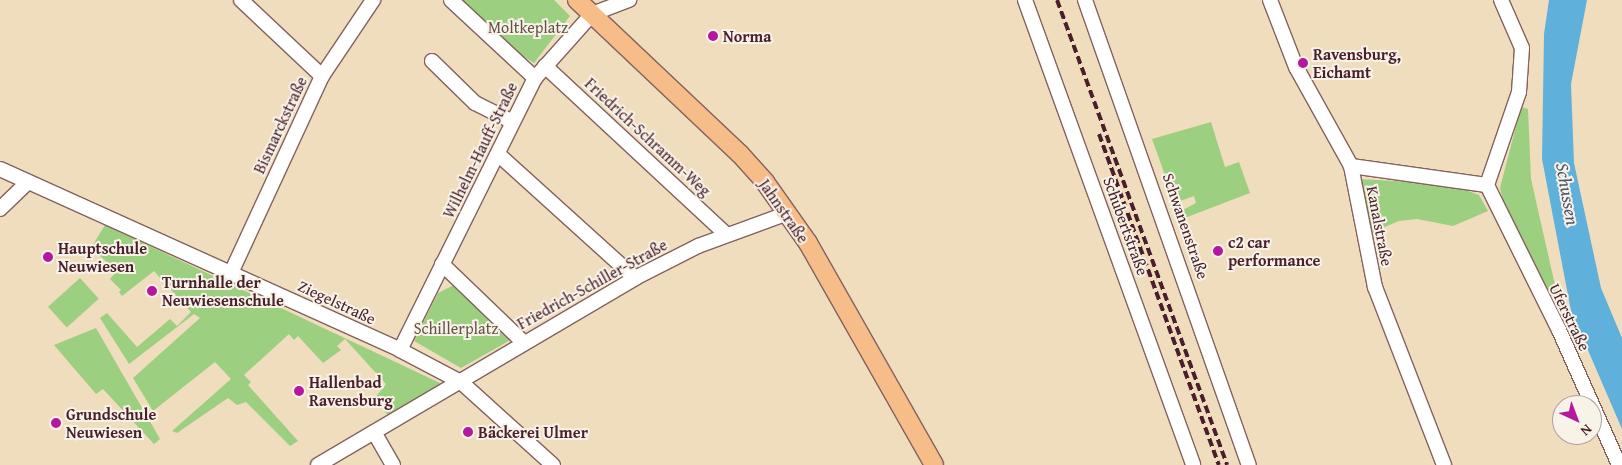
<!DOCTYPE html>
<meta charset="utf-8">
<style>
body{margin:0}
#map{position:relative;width:1622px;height:465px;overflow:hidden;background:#f0ddbd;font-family:"Gentium Book Plus",serif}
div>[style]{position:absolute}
.green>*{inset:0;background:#9ccf7f;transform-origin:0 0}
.water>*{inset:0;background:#5fb1db}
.roads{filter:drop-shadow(1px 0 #84625e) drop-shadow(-1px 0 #84625e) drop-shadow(0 1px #84625e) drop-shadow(0 -1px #84625e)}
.minor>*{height:14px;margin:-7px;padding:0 7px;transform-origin:7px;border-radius:7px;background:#fff}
.major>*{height:18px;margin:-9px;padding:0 9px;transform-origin:9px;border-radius:9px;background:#f7bd88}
.rail>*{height:4px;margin-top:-2px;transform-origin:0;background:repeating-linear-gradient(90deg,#4a1f2b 0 8px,transparent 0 12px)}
.dots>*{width:14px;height:14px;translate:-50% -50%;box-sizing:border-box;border:2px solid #f7f3e8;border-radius:50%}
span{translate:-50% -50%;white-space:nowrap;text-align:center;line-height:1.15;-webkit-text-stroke:4px #f7f3e8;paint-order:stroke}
.park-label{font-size:16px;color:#635444}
.poi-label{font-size:16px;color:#4a1f2b;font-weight:700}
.left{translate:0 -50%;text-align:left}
.street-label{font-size:16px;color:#4a1f2b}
.water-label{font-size:18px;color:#515269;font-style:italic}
.north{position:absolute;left:1552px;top:395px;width:50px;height:50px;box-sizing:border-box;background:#f7f3e8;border:1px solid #b29e9c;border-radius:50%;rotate:137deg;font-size:14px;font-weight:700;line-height:20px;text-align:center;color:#4a1f2b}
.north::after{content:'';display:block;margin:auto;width:18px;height:22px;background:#b5179e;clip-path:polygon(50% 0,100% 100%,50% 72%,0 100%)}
</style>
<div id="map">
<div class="green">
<i style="clip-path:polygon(461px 0,554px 0,570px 16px,534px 63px,510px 48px)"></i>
<i style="clip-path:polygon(1521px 107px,1528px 109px,1531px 179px,1557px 294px,1550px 296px,1503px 200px,1500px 188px)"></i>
<i style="clip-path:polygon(1211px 122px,1225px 167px,1239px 162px,1250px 193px,1182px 219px,1179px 212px,1196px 203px,1194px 196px,1175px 203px,1152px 139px)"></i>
<i style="clip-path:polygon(1359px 179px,1449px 184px,1479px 195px,1488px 211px,1453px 226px,1417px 219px,1399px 221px,1370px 233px)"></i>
<i style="clip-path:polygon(105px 225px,442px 384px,388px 415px,374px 399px,386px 384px,345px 339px,337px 346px,341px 350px,323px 363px,298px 336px,294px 340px,289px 334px,244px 375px,251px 382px,248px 385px,298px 441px,290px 446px,246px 402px,237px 405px,228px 398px,177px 433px,172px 431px,231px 379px,215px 362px,153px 411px,133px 378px,200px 318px,194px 314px,129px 364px,100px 318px,107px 313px,137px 347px,170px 319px,177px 326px,191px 312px,154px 271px,122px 296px,119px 292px,121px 290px,110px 279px,117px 271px,91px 248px)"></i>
<i style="left:80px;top:278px;width:28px;height:43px;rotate:48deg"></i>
<i style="clip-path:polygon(456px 284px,512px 339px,461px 368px,414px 341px,438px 293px)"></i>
<i style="clip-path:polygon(96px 328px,160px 439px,154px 444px,103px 389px,96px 394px,54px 345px)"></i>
</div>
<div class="water">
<i style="clip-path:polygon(1549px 0,1587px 0,1571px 84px,1574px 163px,1601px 288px,1622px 338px,1622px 429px,1571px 311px,1542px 159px,1544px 34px)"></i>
</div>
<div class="roads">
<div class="minor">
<i style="left:241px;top:0;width:111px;rotate:43.2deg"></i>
<i style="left:451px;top:0;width:115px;rotate:42.9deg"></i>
<i style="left:1025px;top:0;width:494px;rotate:70.1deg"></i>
<i style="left:1085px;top:0;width:493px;rotate:70.6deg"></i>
<i style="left:1270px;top:0;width:72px;rotate:68.8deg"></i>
<i style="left:1296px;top:67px;width:113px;rotate:60.9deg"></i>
<i style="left:1351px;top:166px;width:123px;rotate:78.8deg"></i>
<i style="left:1375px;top:287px;width:191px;rotate:68.8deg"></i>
<i style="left:1501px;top:0;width:52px;rotate:66.4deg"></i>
<i style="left:1522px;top:48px;width:44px;rotate:93.9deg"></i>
<i style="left:1519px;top:92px;width:98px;rotate:109deg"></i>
<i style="left:1487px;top:185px;width:162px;rotate:63.6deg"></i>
<i style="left:1559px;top:330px;width:148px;rotate:66deg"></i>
<i style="left:432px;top:61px;width:60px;rotate:44.3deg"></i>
<i style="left:475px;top:103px;width:42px;rotate:26.6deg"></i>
<i style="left:545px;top:66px;width:247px;rotate:42.9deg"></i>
<i style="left:499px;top:155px;width:183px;rotate:42.1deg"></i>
<i style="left:1351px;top:166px;width:137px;rotate:8deg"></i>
<i style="left:0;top:169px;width:439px;rotate:24.3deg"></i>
<i style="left:400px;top:350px;width:69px;rotate:27.7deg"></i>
<i style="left:461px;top:382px;width:124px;rotate:42.1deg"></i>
<i style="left:0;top:209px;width:39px;rotate:-44deg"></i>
<i style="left:442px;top:264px;width:112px;rotate:43.9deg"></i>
<i style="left:231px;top:273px;width:217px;rotate:-65.2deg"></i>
<i style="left:322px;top:76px;width:92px;rotate:-56.1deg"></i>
<i style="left:400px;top:350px;width:304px;rotate:-63.6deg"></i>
<i style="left:535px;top:78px;width:86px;rotate:-48.3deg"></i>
<i style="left:592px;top:14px;width:40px;rotate:-21deg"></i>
<i style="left:374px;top:432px;width:38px;rotate:60deg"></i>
<i style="left:318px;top:465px;width:368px;rotate:-30.5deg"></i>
<i style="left:635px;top:278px;width:71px;rotate:-26.9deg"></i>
<i style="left:698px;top:246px;width:96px;rotate:-20.1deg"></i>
</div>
<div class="major">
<i style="left:577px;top:0;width:224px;rotate:43.4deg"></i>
<i style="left:740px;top:154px;width:38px;rotate:48deg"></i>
<i style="left:765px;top:182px;width:75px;rotate:54.8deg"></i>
<i style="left:808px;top:243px;width:255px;rotate:60.4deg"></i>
</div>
</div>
<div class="rail">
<i style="left:1057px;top:0;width:495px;rotate:69.9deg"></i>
<i style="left:1099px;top:134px;width:352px;rotate:70.1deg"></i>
</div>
<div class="dots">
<i style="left:713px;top:36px;background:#b5179e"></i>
<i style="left:1303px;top:63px;background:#b5179e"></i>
<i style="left:1218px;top:251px;background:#b5179e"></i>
<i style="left:48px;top:257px;background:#b5179e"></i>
<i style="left:152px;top:291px;background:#b5179e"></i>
<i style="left:299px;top:391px;background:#b5179e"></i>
<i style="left:56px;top:423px;background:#b5179e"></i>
<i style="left:468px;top:432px;background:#b5179e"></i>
</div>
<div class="park-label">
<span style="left:528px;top:27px">Moltkeplatz</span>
<span style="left:456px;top:328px">Schillerplatz</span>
</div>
<div class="poi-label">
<span class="left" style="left:723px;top:36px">Norma</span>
<span class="left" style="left:1313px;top:63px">Ravensburg,<br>Eichamt</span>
<span class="left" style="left:1228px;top:251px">c2 car<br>performance</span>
<span class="left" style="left:58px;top:257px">Hauptschule<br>Neuwiesen</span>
<span class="left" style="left:162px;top:291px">Turnhalle der<br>Neuwiesenschule</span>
<span class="left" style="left:309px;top:391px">Hallenbad<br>Ravensburg</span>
<span class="left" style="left:66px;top:423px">Grundschule<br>Neuwiesen</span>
<span class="left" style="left:478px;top:432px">Bäckerei Ulmer</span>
</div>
<div class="street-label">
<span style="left:280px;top:125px;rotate:-65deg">Bismarckstraße</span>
<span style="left:648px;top:137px;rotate:43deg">Friedrich-Schramm-Weg</span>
<span style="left:480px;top:150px;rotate:-64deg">Wilhelm-Hauff-Straße</span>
<span style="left:784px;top:211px;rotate:55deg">Jahnstraße</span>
<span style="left:1126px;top:226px;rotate:70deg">Schubertstraße</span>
<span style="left:1186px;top:226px;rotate:71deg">Schwanenstraße</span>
<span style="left:1380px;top:226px;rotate:79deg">Kanalstraße</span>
<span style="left:592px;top:284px;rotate:-29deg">Friedrich-Schiller-Straße</span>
<span style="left:337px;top:302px;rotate:25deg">Ziegelstraße</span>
<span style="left:1570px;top:317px;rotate:64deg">Uferstraße</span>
</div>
<div class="water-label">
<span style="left:1567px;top:194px;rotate:80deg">Schussen</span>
</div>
<div class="north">N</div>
</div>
